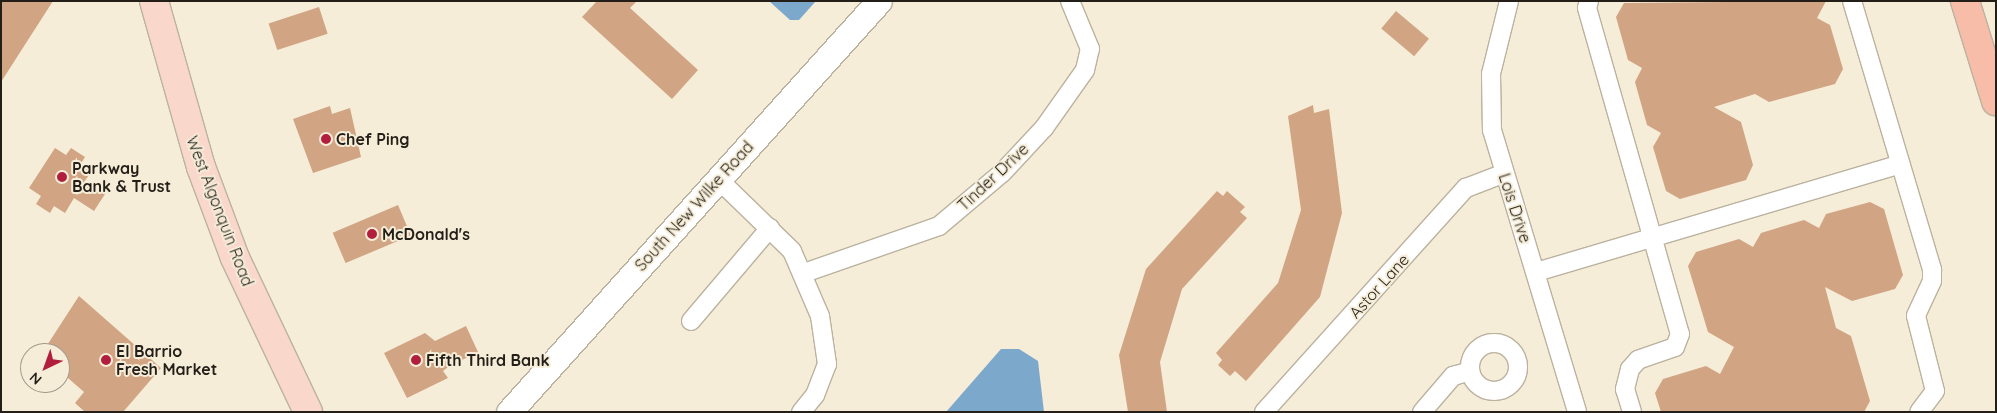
<!DOCTYPE html>
<style>
body{margin:0}
#map{position:relative;width:1997px;height:413px;overflow:hidden;background:#f6edd9;font-family:Quicksand,sans-serif}
div>[style]{position:absolute}
.water>*{inset:0;background:#7ca8cb}
.building>*{inset:0;background:#d1a483;transform-origin:0 0}
.roads{filter:drop-shadow(1px 0 #bbb29f) drop-shadow(-1px 0 #bbb29f) drop-shadow(0 1px #bbb29f) drop-shadow(0 -1px #bbb29f)}
.minor>*{height:18px;margin:-9px;padding:0 9px;transform-origin:9px;border-radius:9px;background:#fff}
.minor>.ring{margin:-9px;padding:0;box-sizing:content-box;background:none;border:18px solid #fff;border-radius:50%}
.secondary>*{height:25px;margin:-12.5px;padding:0 12.5px;transform-origin:12.5px;border-radius:12.5px;background:#fff}
.primary>*{height:28px;margin:-14px;padding:0 14px;transform-origin:14px;border-radius:14px;background:#fad7cb}
.motorway>*{height:28px;margin:-14px;padding:0 14px;transform-origin:14px;border-radius:14px;background:#f7bda9}
.dots>*{width:14px;height:14px;translate:-50% -50%;box-sizing:border-box;border:2px solid #f6edd9;border-radius:50%}
span{translate:-50% -50%;white-space:nowrap;text-align:center;line-height:1.15;-webkit-text-stroke:4px #f6edd9;paint-order:stroke}
.poi-label{font-size:16px;color:#231f18;font-weight:700}
.left{translate:0 -50%;text-align:left}
.street-label{font-size:16px;color:#231f18}
.frame{position:absolute;inset:0;border:2px solid #231f18;pointer-events:none}
.north{position:absolute;left:20px;top:343px;width:50px;height:50px;box-sizing:border-box;background:#f6edd9;border:1px solid #a29b8c;border-radius:50%;rotate:222deg;font-size:14px;font-weight:700;line-height:20px;text-align:center;color:#231f18}
.north::after{content:'';display:block;margin:auto;width:18px;height:22px;background:#b21f3d;clip-path:polygon(50% 0,100% 100%,50% 72%,0 100%)}
</style>
<div id="map">
<div class="water">
<i style="clip-path:polygon(769px 1px,816px 1px,799px 20px,790px 20px)"></i>
<i style="clip-path:polygon(1001px 349px,1019px 349px,1038px 361px,1044px 412px,946px 412px)"></i>
</div>
<div class="building">
<i style="clip-path:polygon(1px 1px,53px 1px,1px 82px)"></i>
<i style="clip-path:polygon(597px 1px,637px 1px,630px 8px,698px 70px,672px 99px,582px 17px)"></i>
<i style="clip-path:polygon(1826px 1px,1817px 18px,1830px 25px,1843px 69px,1835px 84px,1769px 102px,1755px 94px,1714px 107px,1741px 122px,1753px 165px,1746px 180px,1680px 199px,1666px 191px,1653px 147px,1661px 133px,1647px 125px,1635px 82px,1642px 68px,1628px 60px,1616px 17px,1624px 3px)"></i>
<i style="left:319px;top:7px;width:28px;height:53px;rotate:72deg"></i>
<i style="left:1396px;top:11px;width:43px;height:23px;rotate:40deg"></i>
<i style="clip-path:polygon(1313px 105px,1314px 113px,1329px 109px,1342px 213px,1320px 297px,1246px 381px,1235px 371px,1230px 376px,1218px 365px,1222px 360px,1216px 353px,1278px 283px,1301px 210px,1288px 116px)"></i>
<i style="clip-path:polygon(330px 106px,332px 114px,350px 108px,361px 157px,313px 173px,293px 119px)"></i>
<i style="clip-path:polygon(55px 148px,66px 155px,71px 148px,85px 157px,80px 165px,91px 172px,84px 182px,105px 194px,94px 211px,74px 198px,65px 213px,54px 206px,50px 213px,36px 204px,41px 196px,29px 188px)"></i>
<i style="clip-path:polygon(1217px 191px,1223px 196px,1227px 191px,1245px 207px,1240px 212px,1247px 218px,1182px 289px,1160px 362px,1167px 412px,1128px 412px,1119px 355px,1146px 269px)"></i>
<i style="clip-path:polygon(1870px 202px,1884px 209px,1903px 275px,1895px 289px,1852px 301px,1825px 287px,1836px 328px,1851px 336px,1870px 401px,1864px 412px,1661px 412px,1655px 393px,1663px 379px,1706px 366px,1720px 374px,1734px 347px,1708px 332px,1688px 266px,1696px 252px,1739px 239px,1753px 247px,1761px 233px,1804px 220px,1819px 228px,1826px 214px)"></i>
<i style="left:398px;top:205px;width:33px;height:71px;rotate:67deg"></i>
<i style="clip-path:polygon(79px 296px,161px 368px,123px 412px,85px 412px,75px 403px,84px 392px,60px 371px,60px 353px,42px 353px)"></i>
<i style="clip-path:polygon(466px 326px,478px 352px,448px 367px,443px 371px,448px 378px,407px 398px,384px 353px,425px 333px,435px 341px)"></i>
</div>
<div class="roads">
<div class="minor">
<i style="left:1509px;top:1px;width:75px;rotate:103.9deg"></i>
<i style="left:1491px;top:74px;width:56px;rotate:89deg"></i>
<i style="left:1492px;top:130px;width:295px;rotate:73.2deg"></i>
<i style="left:1589px;top:1px;width:7px;rotate:106deg"></i>
<i style="left:1587px;top:8px;width:339px;rotate:74.1deg"></i>
<i style="left:1680px;top:334px;width:14px;rotate:111deg"></i>
<i style="left:1675px;top:347px;width:39px;rotate:161deg"></i>
<i style="left:1638px;top:360px;width:12px;rotate:132deg"></i>
<i style="left:1630px;top:369px;width:21px;rotate:104deg"></i>
<i style="left:1625px;top:389px;width:24px;rotate:73deg"></i>
<i style="left:1852px;top:1px;width:281px;rotate:73.4deg"></i>
<i style="left:1932px;top:270px;width:11px;rotate:90deg"></i>
<i style="left:1932px;top:281px;width:38px;rotate:115deg"></i>
<i style="left:1916px;top:316px;width:77px;rotate:75.8deg"></i>
<i style="left:1935px;top:391px;width:26px;rotate:127deg"></i>
<i style="left:718px;top:179px;width:103px;rotate:44.2deg"></i>
<i style="left:792px;top:251px;width:71px;rotate:66.7deg"></i>
<i style="left:820px;top:316px;width:49px;rotate:81.7deg"></i>
<i style="left:827px;top:364px;width:33px;rotate:111deg"></i>
<i style="left:815px;top:395px;width:22px;rotate:129deg"></i>
<i style="left:1536px;top:272px;width:380px;rotate:-16.5deg"></i>
<i style="left:804px;top:273px;width:143px;rotate:-19.2deg"></i>
<i style="left:939px;top:226px;width:82px;rotate:-40.1deg"></i>
<i style="left:1002px;top:173px;width:62px;rotate:-47deg"></i>
<i style="left:1044px;top:128px;width:71px;rotate:-54.7deg"></i>
<i style="left:1085px;top:70px;width:22px;rotate:-77deg"></i>
<i style="left:1090px;top:49px;width:52px;rotate:-112.6deg"></i>
<i style="left:691px;top:321px;width:122px;rotate:-49.7deg"></i>
<i class="ring" style="left:1470px;top:343px;width:30px;height:30px"></i>
<i style="left:1264px;top:412px;width:302px;rotate:-48deg"></i>
<i style="left:1466px;top:188px;width:40px;rotate:-21deg"></i>
<i style="left:1422px;top:412px;width:48px;rotate:-49.3deg"></i>
<i style="left:1453px;top:376px;width:18px;rotate:-16deg"></i>
</div>
<div class="secondary">
<i style="left:509px;top:412px;width:553px;rotate:-48.01deg"></i>
</div>
<div class="primary">
<i style="left:154px;top:1px;width:173px;rotate:74.2deg"></i>
<i style="left:201px;top:167px;width:97px;rotate:69.5deg"></i>
<i style="left:235px;top:258px;width:170px;rotate:64.6deg"></i>
</div>
<div class="motorway">
<i style="left:1965px;top:1px;width:105px;rotate:72.8deg"></i>
</div>
</div>
<div class="dots">
<i style="left:326px;top:139px;background:#b21f3d"></i>
<i style="left:62px;top:177px;background:#b21f3d"></i>
<i style="left:372px;top:234px;background:#b21f3d"></i>
<i style="left:106px;top:360px;background:#b21f3d"></i>
<i style="left:416px;top:360px;background:#b21f3d"></i>
</div>
<div class="poi-label">
<span class="left" style="left:336px;top:139px">Chef Ping</span>
<span class="left" style="left:72px;top:177px">Parkway<br>Bank &amp; Trust</span>
<span class="left" style="left:382px;top:234px">McDonald's</span>
<span class="left" style="left:116px;top:360px">El Barrio<br>Fresh Market</span>
<span class="left" style="left:426px;top:360px">Fifth Third Bank</span>
</div>
<div class="street-label">
<span style="left:993px;top:177px;rotate:-43deg">Tinder Drive</span>
<span style="left:694px;top:206px;rotate:-48deg">South New Wilke Road</span>
<span style="left:1515px;top:208px;rotate:72deg">Lois Drive</span>
<span style="left:220px;top:211px;rotate:69deg">West Algonquin Road</span>
<span style="left:1379px;top:286px;rotate:-48deg">Astor Lane</span>
</div>
<div class="frame"></div>
<div class="north">N</div>
</div>
